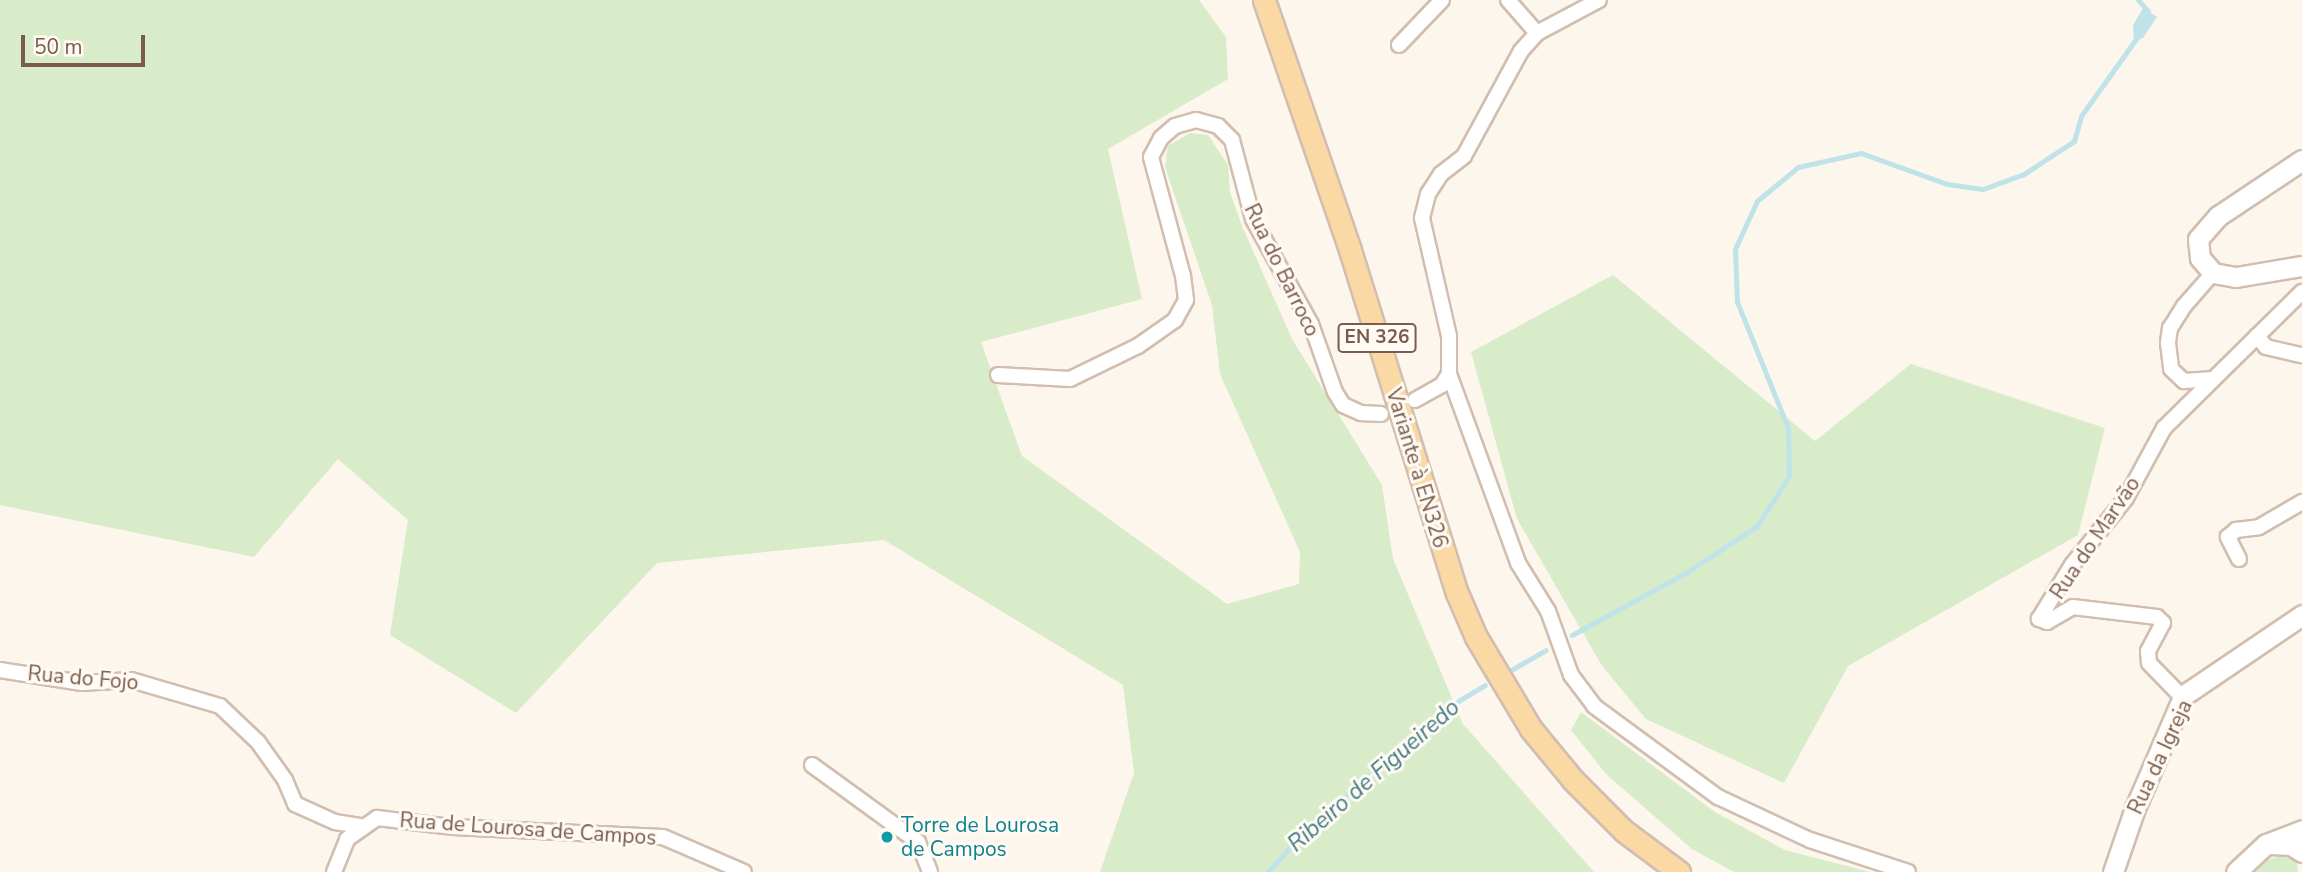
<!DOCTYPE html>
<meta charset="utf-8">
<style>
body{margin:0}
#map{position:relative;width:2302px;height:872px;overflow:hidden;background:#fdf6ec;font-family:"Nunito Sans",sans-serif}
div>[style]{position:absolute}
.green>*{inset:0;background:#d8ecc9}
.water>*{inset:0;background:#bfe3e8}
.stream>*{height:5px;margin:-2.5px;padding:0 2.5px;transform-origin:2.5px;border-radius:2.5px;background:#bfe3e8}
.roads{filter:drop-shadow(2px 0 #d1beb0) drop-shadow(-2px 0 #d1beb0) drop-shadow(0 2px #d1beb0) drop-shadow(0 -2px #d1beb0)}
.street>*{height:14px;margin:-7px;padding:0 7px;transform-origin:7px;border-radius:7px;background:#fff}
.secondary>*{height:19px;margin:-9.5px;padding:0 9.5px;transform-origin:9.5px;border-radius:9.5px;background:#fff}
.primary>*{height:21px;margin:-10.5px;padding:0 10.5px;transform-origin:10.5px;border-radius:10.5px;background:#fbd9a5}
.dots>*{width:19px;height:19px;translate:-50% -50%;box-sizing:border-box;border:4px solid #fffaf3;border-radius:50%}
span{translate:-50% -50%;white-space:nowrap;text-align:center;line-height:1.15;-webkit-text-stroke:6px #fffaf3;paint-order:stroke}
.shield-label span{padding:2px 5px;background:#fffaf3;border:2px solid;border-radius:5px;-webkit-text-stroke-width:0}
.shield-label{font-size:19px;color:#7a5c4d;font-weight:700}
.street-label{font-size:21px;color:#7a5c4d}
.culture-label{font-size:21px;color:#0d838f}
.left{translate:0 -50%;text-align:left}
.water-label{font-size:23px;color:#437c86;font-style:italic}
.scale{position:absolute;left:21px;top:35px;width:124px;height:32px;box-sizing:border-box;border:4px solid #7a5c4d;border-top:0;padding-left:9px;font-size:21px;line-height:24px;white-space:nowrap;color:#7a5c4d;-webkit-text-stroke:5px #fffaf3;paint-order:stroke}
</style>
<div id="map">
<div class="green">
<i style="clip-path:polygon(0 0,1199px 0,1226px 37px,1228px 79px,1108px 149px,1142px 299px,981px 342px,1022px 456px,1227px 604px,1299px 584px,1300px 552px,1220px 374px,1212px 305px,1165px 167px,1168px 146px,1190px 133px,1208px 135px,1228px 165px,1230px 192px,1242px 226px,1292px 339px,1382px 485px,1393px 559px,1463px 724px,1594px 872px,1100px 872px,1134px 773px,1123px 685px,884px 540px,657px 563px,516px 713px,390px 635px,408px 520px,338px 459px,254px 557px,0 505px)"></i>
<i style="clip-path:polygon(1613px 275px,1815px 441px,1911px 364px,2105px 428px,2078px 535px,1848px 666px,1784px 783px,1646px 719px,1602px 666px,1517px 519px,1471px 352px)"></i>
<i style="clip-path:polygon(1581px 712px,1715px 812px,1785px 850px,1870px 872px,1734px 872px,1692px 849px,1606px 774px,1571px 730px)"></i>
<i style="clip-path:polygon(2285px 855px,2297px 863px,2298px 872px,2255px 872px,2269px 859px)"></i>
</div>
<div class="water">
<i style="clip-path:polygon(2143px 8px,2157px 17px,2143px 38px,2134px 41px,2133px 25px)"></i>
</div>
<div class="stream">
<i style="left:2138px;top:0;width:15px;rotate:48deg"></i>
<i style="left:1572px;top:635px;width:131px;rotate:-28.7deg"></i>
<i style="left:1687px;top:572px;width:84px;rotate:-33.3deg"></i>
<i style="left:1757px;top:526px;width:59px;rotate:-57.4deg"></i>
<i style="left:1789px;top:476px;width:48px;rotate:-91.2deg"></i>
<i style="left:1788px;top:428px;width:136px;rotate:-112deg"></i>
<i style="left:1737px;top:302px;width:53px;rotate:-92.2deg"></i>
<i style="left:1735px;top:249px;width:53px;rotate:-65.4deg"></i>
<i style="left:1757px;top:201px;width:53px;rotate:-39.7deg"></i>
<i style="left:1798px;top:167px;width:65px;rotate:-12.5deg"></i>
<i style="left:1861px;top:153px;width:91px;rotate:19.8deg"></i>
<i style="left:1947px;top:184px;width:36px;rotate:8deg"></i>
<i style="left:1983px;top:189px;width:44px;rotate:-20.1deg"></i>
<i style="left:2024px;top:174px;width:60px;rotate:-33.4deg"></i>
<i style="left:2074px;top:141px;width:26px;rotate:-74deg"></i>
<i style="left:2081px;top:116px;width:98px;rotate:-54.5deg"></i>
<i style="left:1511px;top:670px;width:40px;rotate:-29.7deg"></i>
<i style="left:1268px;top:872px;width:53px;rotate:-48.8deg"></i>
<i style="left:1303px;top:832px;width:205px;rotate:-40.1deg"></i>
<i style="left:1460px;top:700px;width:29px;rotate:-31deg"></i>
</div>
<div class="roads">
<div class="street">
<i style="left:1508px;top:0;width:44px;rotate:48.7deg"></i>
<i style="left:1399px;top:45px;width:62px;rotate:-46.3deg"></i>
<i style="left:2213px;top:273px;width:44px;rotate:131.3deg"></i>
<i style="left:2184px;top:306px;width:26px;rotate:122deg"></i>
<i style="left:2170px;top:328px;width:15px;rotate:98deg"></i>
<i style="left:2168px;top:343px;width:26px;rotate:83deg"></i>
<i style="left:2171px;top:369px;width:18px;rotate:43deg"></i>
<i style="left:2184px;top:381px;width:29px;rotate:-4deg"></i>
<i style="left:2257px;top:336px;width:14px;rotate:51deg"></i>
<i style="left:2266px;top:347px;width:37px;rotate:13deg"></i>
<i style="left:1449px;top:374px;width:201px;rotate:69.9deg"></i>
<i style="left:1518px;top:563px;width:57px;rotate:58deg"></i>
<i style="left:1548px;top:611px;width:68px;rotate:70.2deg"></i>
<i style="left:1571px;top:675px;width:39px;rotate:53deg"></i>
<i style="left:1594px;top:706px;width:154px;rotate:36.3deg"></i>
<i style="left:1718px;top:797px;width:102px;rotate:25.1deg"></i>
<i style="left:1810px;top:840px;width:103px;rotate:18.1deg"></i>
<i style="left:998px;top:375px;width:72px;rotate:3.2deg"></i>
<i style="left:1070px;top:379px;width:76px;rotate:-25.9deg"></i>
<i style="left:1138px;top:346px;width:45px;rotate:-35.1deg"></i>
<i style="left:1175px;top:320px;width:23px;rotate:-61deg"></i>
<i style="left:1186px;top:300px;width:24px;rotate:-97deg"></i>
<i style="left:1183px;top:276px;width:123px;rotate:-105.1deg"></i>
<i style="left:1151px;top:157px;width:21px;rotate:-62deg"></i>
<i style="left:1161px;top:138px;width:18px;rotate:-41deg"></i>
<i style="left:1175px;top:126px;width:22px;rotate:-16deg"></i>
<i style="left:1196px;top:120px;width:23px;rotate:15deg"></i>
<i style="left:1218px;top:126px;width:20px;rotate:45deg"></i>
<i style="left:1232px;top:140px;width:82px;rotate:75.1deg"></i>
<i style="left:1253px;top:219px;width:120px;rotate:61.1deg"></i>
<i style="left:1311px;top:324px;width:72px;rotate:70.6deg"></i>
<i style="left:1335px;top:392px;width:15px;rotate:58deg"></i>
<i style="left:1343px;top:405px;width:20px;rotate:24deg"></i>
<i style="left:1361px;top:413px;width:20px;rotate:3deg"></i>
<i style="left:1415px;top:400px;width:31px;rotate:-29deg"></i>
<i style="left:1442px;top:385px;width:13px;rotate:-58deg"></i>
<i style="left:1449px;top:374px;width:38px;rotate:-90deg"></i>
<i style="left:1449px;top:336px;width:121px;rotate:-102.9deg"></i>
<i style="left:1422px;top:218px;width:25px;rotate:-76deg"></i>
<i style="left:1428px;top:194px;width:24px;rotate:-57deg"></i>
<i style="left:1441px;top:174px;width:29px;rotate:-38deg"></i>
<i style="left:1464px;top:156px;width:119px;rotate:-61.5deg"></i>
<i style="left:1521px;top:51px;width:24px;rotate:-48deg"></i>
<i style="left:1537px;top:33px;width:70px;rotate:-28deg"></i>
<i style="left:2239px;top:559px;width:25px;rotate:-117deg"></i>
<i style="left:2228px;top:537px;width:11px;rotate:-41deg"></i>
<i style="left:2236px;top:530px;width:23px;rotate:-7deg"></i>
<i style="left:2259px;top:527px;width:50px;rotate:-30.2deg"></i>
<i style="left:0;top:670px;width:83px;rotate:9deg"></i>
<i style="left:82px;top:683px;width:49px;rotate:-3.5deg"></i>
<i style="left:131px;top:680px;width:93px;rotate:16.3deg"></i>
<i style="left:220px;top:706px;width:52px;rotate:43.5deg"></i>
<i style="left:258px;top:742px;width:47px;rotate:54.6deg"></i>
<i style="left:285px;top:780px;width:26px;rotate:67deg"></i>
<i style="left:295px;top:804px;width:44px;rotate:24.2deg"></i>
<i style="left:335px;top:822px;width:25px;rotate:9deg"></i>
<i style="left:2183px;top:698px;width:49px;rotate:-134.2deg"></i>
<i style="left:2149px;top:663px;width:12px;rotate:-95deg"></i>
<i style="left:2148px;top:651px;width:32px;rotate:-62deg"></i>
<i style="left:2163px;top:623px;width:8px;rotate:-135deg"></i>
<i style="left:2157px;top:617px;width:85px;rotate:-173.2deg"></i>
<i style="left:2073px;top:607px;width:30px;rotate:150deg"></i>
<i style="left:2047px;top:622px;width:9px;rotate:-159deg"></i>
<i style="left:2039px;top:619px;width:63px;rotate:-58.6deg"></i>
<i style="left:2072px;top:565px;width:86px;rotate:-51.1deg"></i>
<i style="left:2126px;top:498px;width:80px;rotate:-61.5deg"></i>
<i style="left:2164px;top:428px;width:194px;rotate:-44.6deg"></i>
<i style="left:812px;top:765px;width:131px;rotate:36deg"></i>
<i style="left:918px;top:842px;width:32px;rotate:68deg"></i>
<i style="left:334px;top:872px;width:35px;rotate:-68deg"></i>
<i style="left:347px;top:839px;width:37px;rotate:-35deg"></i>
<i style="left:377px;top:818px;width:77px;rotate:6.8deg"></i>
<i style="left:453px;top:827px;width:210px;rotate:2.7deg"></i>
<i style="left:663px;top:837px;width:88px;rotate:23.4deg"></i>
</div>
<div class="secondary">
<i style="left:2302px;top:160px;width:101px;rotate:146.3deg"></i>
<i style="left:2218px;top:216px;width:30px;rotate:131deg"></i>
<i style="left:2198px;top:239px;width:19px;rotate:84deg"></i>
<i style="left:2200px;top:258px;width:20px;rotate:49deg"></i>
<i style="left:2213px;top:273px;width:23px;rotate:10deg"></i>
<i style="left:2236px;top:277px;width:67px;rotate:-9.5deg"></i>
<i style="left:2270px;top:844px;width:21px;rotate:3deg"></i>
<i style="left:2291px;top:845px;width:13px;rotate:32deg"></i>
<i style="left:2113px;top:872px;width:68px;rotate:-71deg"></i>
<i style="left:2135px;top:808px;width:123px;rotate:-66.6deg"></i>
<i style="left:2184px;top:695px;width:143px;rotate:-34.1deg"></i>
<i style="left:2236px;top:872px;width:41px;rotate:-43deg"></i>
<i style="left:2266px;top:844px;width:39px;rotate:-21deg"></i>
</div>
<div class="primary">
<i style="left:1264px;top:0;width:264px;rotate:71deg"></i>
<i style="left:1350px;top:250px;width:359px;rotate:72.7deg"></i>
<i style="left:1457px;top:593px;width:48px;rotate:66.6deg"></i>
<i style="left:1476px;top:637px;width:107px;rotate:59.1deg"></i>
<i style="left:1531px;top:729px;width:66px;rotate:50.5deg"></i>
<i style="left:1573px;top:780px;width:72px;rotate:45deg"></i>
<i style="left:1624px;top:831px;width:69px;rotate:36.7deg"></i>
</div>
</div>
<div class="dots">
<i style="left:887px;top:837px;background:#0f9aa8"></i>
</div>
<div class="shield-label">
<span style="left:1377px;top:338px">EN 326</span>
</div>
<div class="street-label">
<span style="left:1282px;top:270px;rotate:64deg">Rua do Barroco</span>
<span style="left:1417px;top:468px;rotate:73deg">Variante à EN326</span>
<span style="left:2095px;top:538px;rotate:-56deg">Rua do Marvão</span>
<span style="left:83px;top:678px;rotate:5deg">Rua do Fojo</span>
<span style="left:2160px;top:757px;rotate:-65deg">Rua da Igreja</span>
<span style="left:528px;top:829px;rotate:4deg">Rua de Lourosa de Campos</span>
</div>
<div class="culture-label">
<span class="left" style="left:901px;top:837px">Torre de Lourosa<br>de Campos</span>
</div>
<div class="water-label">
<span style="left:1374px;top:776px;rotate:-41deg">Ribeiro de Figueiredo</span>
</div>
<div class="scale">50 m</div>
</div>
